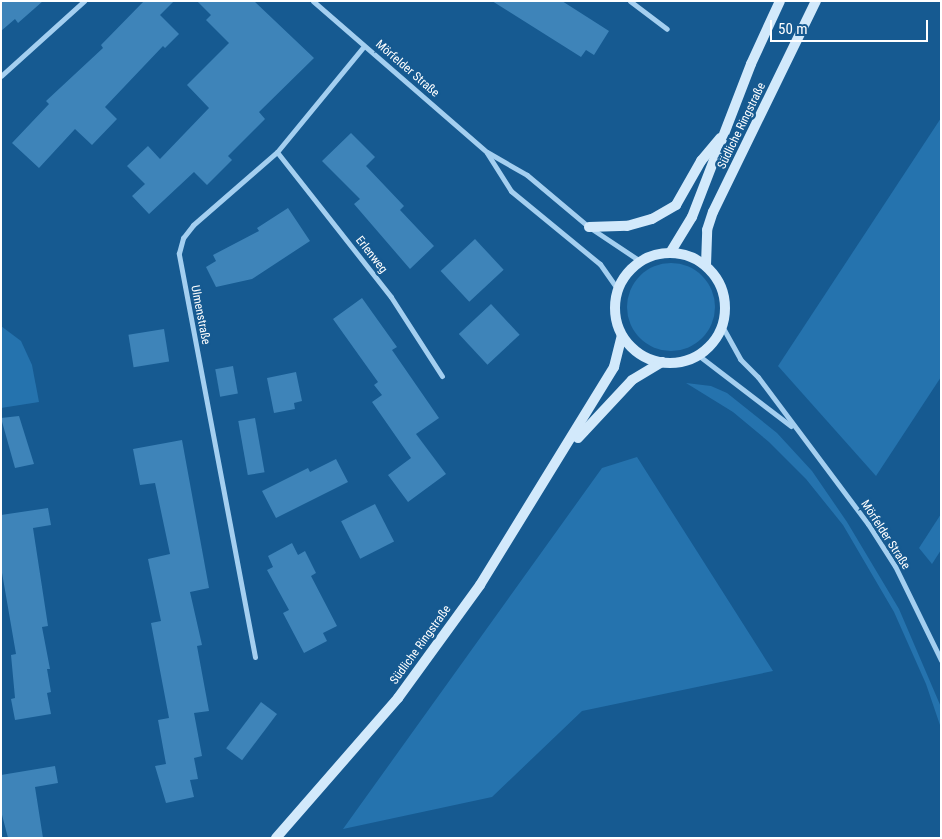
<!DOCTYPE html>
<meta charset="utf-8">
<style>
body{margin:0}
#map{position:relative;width:942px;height:839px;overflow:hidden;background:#165a91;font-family:"Roboto Condensed",sans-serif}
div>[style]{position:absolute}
.green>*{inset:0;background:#2573ae}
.round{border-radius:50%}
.building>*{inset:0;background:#3e84b9;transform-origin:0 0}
.minor>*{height:5px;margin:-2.5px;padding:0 2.5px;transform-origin:2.5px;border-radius:2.5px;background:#a4cff0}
.secondary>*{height:10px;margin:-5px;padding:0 5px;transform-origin:5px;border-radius:5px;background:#d2e9fb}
.secondary>.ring{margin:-5px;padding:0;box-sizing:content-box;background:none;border:10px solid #d2e9fb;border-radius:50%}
span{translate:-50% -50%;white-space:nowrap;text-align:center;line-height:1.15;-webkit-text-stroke:5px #165a91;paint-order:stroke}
.street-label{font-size:12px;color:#fff}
.frame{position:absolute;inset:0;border:2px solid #fff;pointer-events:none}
.scale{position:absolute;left:770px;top:20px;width:158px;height:22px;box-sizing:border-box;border:2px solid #fff;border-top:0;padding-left:6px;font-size:15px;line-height:18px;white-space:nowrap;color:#fff;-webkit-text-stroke:4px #165a91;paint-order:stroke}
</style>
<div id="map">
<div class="green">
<i style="clip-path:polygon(941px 118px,941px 377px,876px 476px,778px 366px)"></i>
<i class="round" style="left:627px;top:263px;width:88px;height:88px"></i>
<i style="clip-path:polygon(1px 326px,21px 341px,32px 365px,39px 402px,1px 408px)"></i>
<i style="clip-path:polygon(686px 383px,711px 386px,727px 393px,777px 433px,812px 471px,847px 522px,899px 609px,941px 707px,941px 728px,926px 684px,894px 612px,843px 525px,806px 479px,769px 442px,733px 412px)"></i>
<i style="clip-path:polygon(637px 457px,773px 671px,582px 711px,492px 797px,343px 829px,602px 468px)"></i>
<i style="clip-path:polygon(941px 514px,941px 550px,932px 564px,919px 548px)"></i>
</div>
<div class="building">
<i style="clip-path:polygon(1px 1px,43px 1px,18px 23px,15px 19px,1px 31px)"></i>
<i style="clip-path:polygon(144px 1px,174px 1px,160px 15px,179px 34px,165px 48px,163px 46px,105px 107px,117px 119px,92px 145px,75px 129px,39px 168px,12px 143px,49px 104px,46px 101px,103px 48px,101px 45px)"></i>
<i style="clip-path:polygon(197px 1px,254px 1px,314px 58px,259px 112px,265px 119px,228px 156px,232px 160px,207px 185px,194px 172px,149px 214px,132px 196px,145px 184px,127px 166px,148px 146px,160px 159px,209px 108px,187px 85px,229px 43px,206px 20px,211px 15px)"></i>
<i style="clip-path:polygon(492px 1px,562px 1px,609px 31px,594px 55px,586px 50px,581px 57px)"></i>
<i style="clip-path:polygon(351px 133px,375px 157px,366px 166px,404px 206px,400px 210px,434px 246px,410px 269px,354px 204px,360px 199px,322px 161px)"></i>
<i style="clip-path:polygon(288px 208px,310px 241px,252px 279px,216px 287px,206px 267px,216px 261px,213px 255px,259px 231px,257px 228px)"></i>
<i style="left:475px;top:239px;width:42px;height:47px;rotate:47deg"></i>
<i style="clip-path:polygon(362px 298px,397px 347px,392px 350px,439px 418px,416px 434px,446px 474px,408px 502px,388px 475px,411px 458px,372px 402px,382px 395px,374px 385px,378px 382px,333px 319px)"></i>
<i style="left:491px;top:304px;width:42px;height:44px;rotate:47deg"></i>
<i style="left:164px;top:329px;width:33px;height:36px;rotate:81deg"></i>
<i style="left:233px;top:366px;width:28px;height:18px;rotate:80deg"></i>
<i style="clip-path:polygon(296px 372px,302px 401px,294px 403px,295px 409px,274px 413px,267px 378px)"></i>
<i style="clip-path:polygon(19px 416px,34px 464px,15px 468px,1px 418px)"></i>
<i style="left:255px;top:418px;width:55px;height:17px;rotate:80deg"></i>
<i style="clip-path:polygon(182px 440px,209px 588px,190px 592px,202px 645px,197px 646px,209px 711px,194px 713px,202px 756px,194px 758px,198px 779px,190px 780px,194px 797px,166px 803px,155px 766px,166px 764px,158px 720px,169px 718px,151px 623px,161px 621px,148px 559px,170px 554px,155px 483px,140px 485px,133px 449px)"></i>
<i style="clip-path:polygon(336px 459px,348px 482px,276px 518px,262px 491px,308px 468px,310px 472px)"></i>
<i style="left:375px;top:504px;width:42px;height:38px;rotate:63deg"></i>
<i style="clip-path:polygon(48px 508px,51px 525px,33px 528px,48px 626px,42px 627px,50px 669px,47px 669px,51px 692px,47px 693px,51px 714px,15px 720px,11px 699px,15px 698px,11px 655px,16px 654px,1px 567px,1px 515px)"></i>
<i style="clip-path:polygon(292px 543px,298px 555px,305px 551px,316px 573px,311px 576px,337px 626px,323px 633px,327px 641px,304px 653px,283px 613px,289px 610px,267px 570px,273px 567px,268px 556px)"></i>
<i style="left:261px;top:702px;width:20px;height:58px;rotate:37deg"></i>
<i style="clip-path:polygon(55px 766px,58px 783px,35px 787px,43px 838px,8px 838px,1px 811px,1px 775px)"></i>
</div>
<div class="minor">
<i style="left:313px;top:1px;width:230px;rotate:41deg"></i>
<i style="left:487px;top:152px;width:46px;rotate:29.9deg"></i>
<i style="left:527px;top:175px;width:81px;rotate:40deg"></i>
<i style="left:589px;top:227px;width:61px;rotate:33.7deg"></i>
<i style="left:630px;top:1px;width:46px;rotate:37.1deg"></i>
<i style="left:1px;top:76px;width:112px;rotate:-42.1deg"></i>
<i style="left:277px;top:152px;width:184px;rotate:51.8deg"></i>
<i style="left:391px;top:297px;width:94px;rotate:57.2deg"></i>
<i style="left:487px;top:153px;width:45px;rotate:57.7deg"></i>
<i style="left:511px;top:191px;width:115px;rotate:39.4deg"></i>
<i style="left:600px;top:264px;width:32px;rotate:55deg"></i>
<i style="left:722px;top:326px;width:38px;rotate:61deg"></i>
<i style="left:740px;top:359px;width:25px;rotate:45deg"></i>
<i style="left:758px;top:377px;width:184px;rotate:53.2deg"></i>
<i style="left:868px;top:524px;width:50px;rotate:57.3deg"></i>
<i style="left:895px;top:566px;width:105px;rotate:63.9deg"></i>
<i style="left:698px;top:355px;width:117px;rotate:37.4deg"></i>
<i style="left:255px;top:657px;width:411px;rotate:-100.7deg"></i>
<i style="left:179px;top:253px;width:16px;rotate:-75deg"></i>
<i style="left:183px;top:238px;width:16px;rotate:-52deg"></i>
<i style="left:193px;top:225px;width:111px;rotate:-41deg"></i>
<i style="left:277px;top:152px;width:137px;rotate:-50.6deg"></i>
</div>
<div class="secondary">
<i style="left:589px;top:227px;width:38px;rotate:-2deg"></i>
<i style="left:627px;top:226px;width:26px;rotate:-16deg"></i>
<i style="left:652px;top:219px;width:28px;rotate:-30deg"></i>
<i style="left:676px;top:205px;width:51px;rotate:-60.4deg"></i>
<i style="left:701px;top:161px;width:30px;rotate:-50deg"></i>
<i style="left:670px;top:253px;width:42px;rotate:-58.6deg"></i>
<i style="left:692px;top:217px;width:164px;rotate:-68.9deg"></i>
<i style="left:751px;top:64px;width:69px;rotate:-65.3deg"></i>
<i class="ring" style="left:615px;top:253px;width:100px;height:100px"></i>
<i style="left:706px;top:265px;width:35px;rotate:-88deg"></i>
<i style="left:707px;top:230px;width:19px;rotate:-72deg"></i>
<i style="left:713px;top:212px;width:235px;rotate:-64deg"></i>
<i style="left:578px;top:438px;width:79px;rotate:-47deg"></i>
<i style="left:632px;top:380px;width:35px;rotate:-31deg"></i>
<i style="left:276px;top:838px;width:186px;rotate:-48.9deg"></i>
<i style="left:398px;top:698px;width:140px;rotate:-54deg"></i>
<i style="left:480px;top:585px;width:256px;rotate:-58.4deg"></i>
<i style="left:614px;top:367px;width:32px;rotate:-76deg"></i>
</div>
<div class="street-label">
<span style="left:407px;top:69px;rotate:41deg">Mörfelder Straße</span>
<span style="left:742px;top:126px;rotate:-64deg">Südliche Ringstraße</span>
<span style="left:371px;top:255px;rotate:52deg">Erlenweg</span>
<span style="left:200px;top:315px;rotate:79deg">Ulmenstraße</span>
<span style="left:885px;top:535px;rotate:57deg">Mörfelder Straße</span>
<span style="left:421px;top:645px;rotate:-54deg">Südliche Ringstraße</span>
</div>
<div class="frame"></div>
<div class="scale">50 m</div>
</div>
